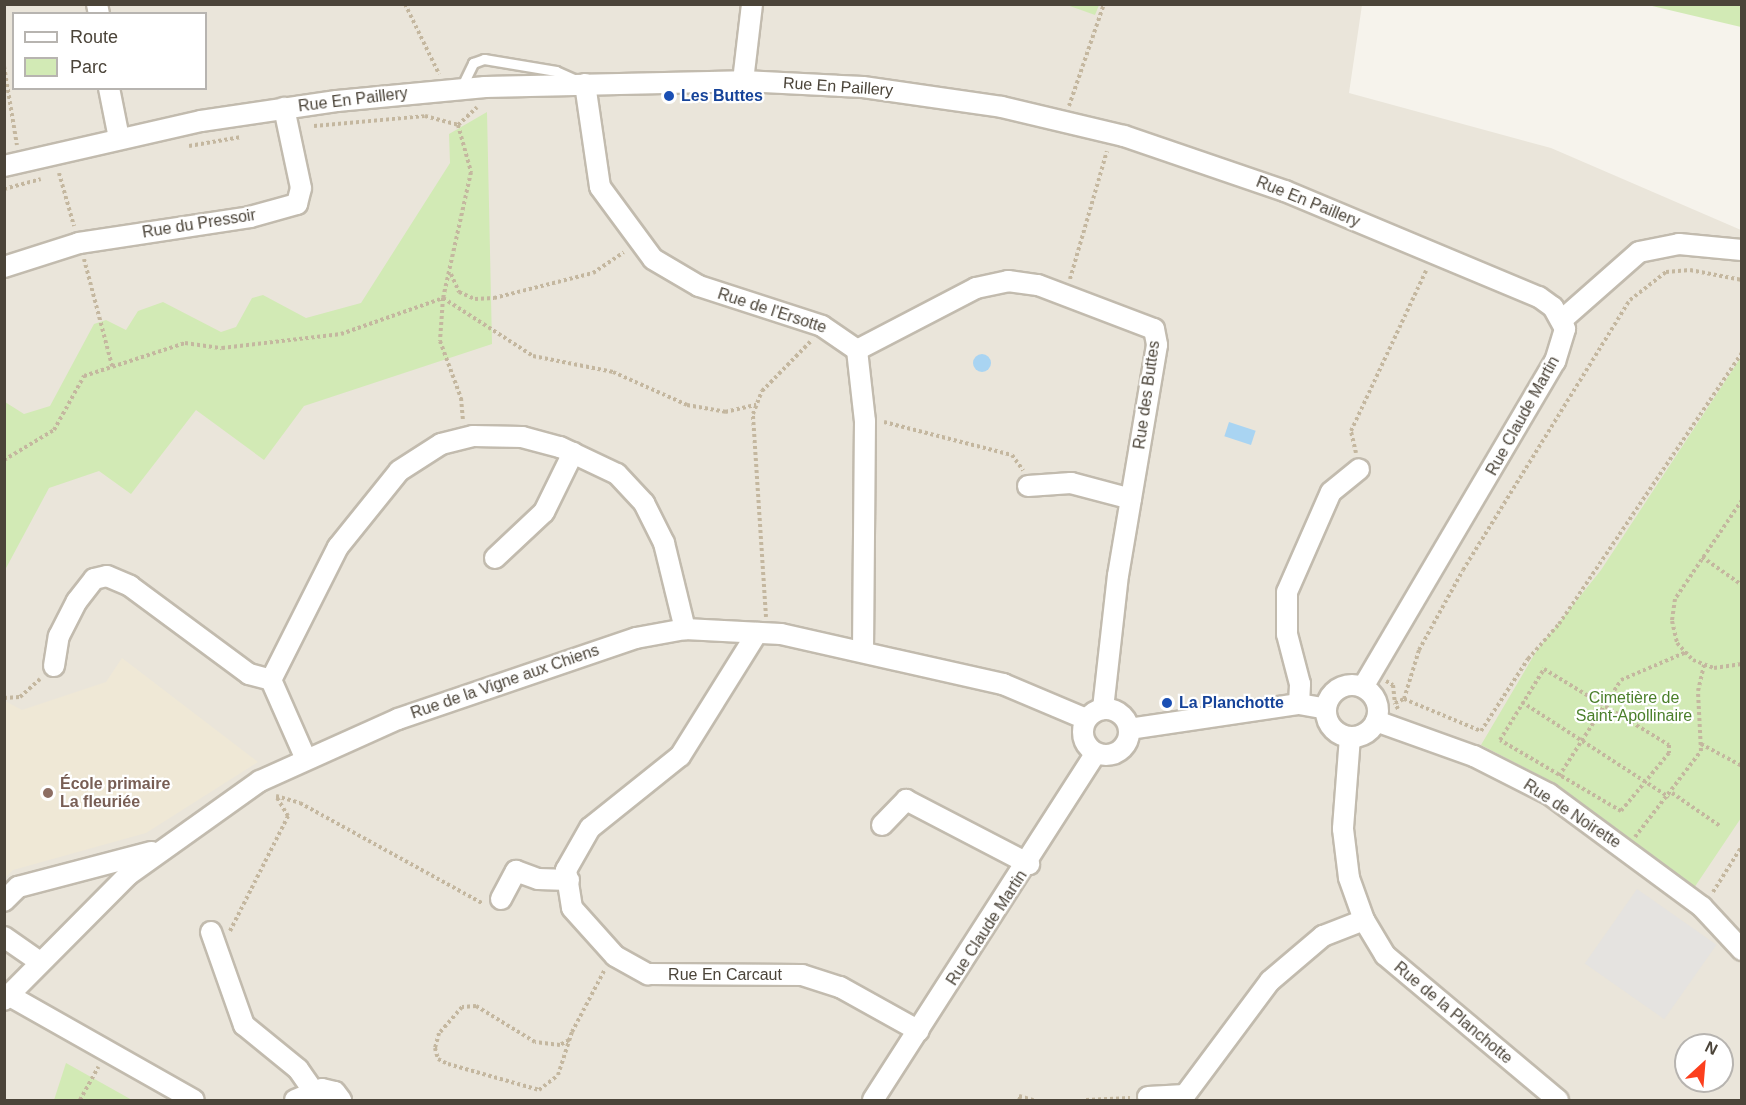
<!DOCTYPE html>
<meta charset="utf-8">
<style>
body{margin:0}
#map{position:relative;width:1746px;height:1105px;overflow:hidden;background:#f6f3ec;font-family:Helvetica,sans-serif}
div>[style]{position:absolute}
.residential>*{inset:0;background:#eae5da}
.education>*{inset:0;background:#efe8d6}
.green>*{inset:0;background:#d2eab5}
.parking>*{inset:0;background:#e5e3e0;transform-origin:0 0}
.water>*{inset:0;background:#a9d4f2;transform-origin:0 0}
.round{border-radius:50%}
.path>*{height:4px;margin-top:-2px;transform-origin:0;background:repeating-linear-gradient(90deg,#c4b79f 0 3px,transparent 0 6px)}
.roads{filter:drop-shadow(2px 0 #c2bbae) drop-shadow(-2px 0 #c2bbae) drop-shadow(0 2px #c2bbae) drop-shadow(0 -2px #c2bbae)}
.service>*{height:9px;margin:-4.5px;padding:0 4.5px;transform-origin:4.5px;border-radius:4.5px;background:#fff}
.minor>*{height:20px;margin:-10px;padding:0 10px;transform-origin:10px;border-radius:10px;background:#fff}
.minor>.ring{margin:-10px;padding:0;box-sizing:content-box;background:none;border:20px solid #fff;border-radius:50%}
.dots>*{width:16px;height:16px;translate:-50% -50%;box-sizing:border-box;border:3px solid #fff;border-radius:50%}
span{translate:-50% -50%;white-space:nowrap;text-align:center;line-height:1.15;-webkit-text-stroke:4.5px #fff;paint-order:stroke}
.street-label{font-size:16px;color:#4b4439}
.transit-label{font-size:16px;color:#164399;font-weight:700}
.left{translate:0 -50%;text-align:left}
.park-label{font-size:16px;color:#4a7f2a}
.education-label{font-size:16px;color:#785e54;font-weight:700}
.frame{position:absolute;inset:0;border:6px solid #4b4439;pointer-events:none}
.legend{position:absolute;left:12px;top:12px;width:195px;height:78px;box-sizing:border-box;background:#fff;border:2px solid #b7b4b0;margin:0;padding:8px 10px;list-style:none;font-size:18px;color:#4b4439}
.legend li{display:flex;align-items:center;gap:12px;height:30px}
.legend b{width:30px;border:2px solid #b7b4b0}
.north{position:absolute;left:1674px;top:1033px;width:60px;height:60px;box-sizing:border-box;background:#fff;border:2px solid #b7b4b0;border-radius:50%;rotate:26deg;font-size:16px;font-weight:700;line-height:24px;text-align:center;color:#4b4439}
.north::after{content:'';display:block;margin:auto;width:21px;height:27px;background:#fc3f1d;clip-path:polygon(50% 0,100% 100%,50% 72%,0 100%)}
</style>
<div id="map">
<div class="residential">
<i style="clip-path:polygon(evenodd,5px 5px,1362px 5px,1349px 93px,1551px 148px,1741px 230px,1741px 1100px,5px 1100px,5px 5px,14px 14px,206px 14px,206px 88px,14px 88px,14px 14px,5px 5px,1686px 1045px,1722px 1045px,1722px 1081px,1686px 1081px,1686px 1045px)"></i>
</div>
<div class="education">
<i style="clip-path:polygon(122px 658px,258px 762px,146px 833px,13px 870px,5px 878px,5px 701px,22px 710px,106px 682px)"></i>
</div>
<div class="green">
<i style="clip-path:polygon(1067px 5px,1099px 5px,1095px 15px)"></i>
<i style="clip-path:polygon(1648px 5px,1741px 5px,1741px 27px)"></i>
<i style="clip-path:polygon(487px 112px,492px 344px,304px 406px,264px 460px,196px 410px,131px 494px,99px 471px,49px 488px,5px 570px,5px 402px,24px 414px,50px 406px,94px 324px,106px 320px,126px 330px,138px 311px,163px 302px,221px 332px,236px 327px,252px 298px,263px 295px,306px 318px,361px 303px,450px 163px,449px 134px)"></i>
<i style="clip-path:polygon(1741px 357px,1741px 818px,1694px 888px,1556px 784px,1481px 745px,1537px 650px,1601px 570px)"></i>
<i style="clip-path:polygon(66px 1063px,132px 1100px,54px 1100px)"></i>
</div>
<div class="parking">
<i style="left:1637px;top:889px;width:97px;height:91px;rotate:35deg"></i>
</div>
<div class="water">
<i class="round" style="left:973px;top:354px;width:18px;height:18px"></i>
<i style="left:1229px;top:422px;width:28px;height:15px;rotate:18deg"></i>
</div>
<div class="path">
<i style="left:405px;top:4px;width:78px;rotate:64.1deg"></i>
<i style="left:4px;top:66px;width:80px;rotate:80.7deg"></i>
<i style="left:1069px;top:106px;width:108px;rotate:-71.1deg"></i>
<i style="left:458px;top:125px;width:49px;rotate:74.5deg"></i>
<i style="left:471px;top:172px;width:129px;rotate:102.5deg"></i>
<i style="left:443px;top:298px;width:43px;rotate:94deg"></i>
<i style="left:440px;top:341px;width:61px;rotate:69.8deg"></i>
<i style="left:461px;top:398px;width:23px;rotate:85deg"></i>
<i style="left:314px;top:126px;width:111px;rotate:-5.1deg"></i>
<i style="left:425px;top:116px;width:34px;rotate:15deg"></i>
<i style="left:458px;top:125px;width:26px;rotate:-43deg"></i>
<i style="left:189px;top:146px;width:53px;rotate:-9.8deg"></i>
<i style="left:59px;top:173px;width:55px;rotate:74.2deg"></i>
<i style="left:4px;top:189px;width:38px;rotate:-15deg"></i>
<i style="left:84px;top:259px;width:111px;rotate:75.3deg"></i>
<i style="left:451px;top:274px;width:20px;rotate:66deg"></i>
<i style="left:459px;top:292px;width:17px;rotate:24deg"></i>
<i style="left:475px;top:299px;width:19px;rotate:-3deg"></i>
<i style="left:494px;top:298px;width:102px;rotate:-14.2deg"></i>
<i style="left:593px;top:273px;width:37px;rotate:-34deg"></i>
<i style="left:1070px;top:279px;width:133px;rotate:-73.9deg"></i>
<i style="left:884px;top:422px;width:132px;rotate:14.5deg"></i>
<i style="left:1012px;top:455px;width:19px;rotate:54deg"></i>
<i style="left:1356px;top:453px;width:23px;rotate:-103deg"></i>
<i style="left:1351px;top:431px;width:177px;rotate:-64.9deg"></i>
<i style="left:4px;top:460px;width:58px;rotate:-31deg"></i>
<i style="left:54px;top:430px;width:62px;rotate:-60.9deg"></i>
<i style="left:84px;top:376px;width:106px;rotate:-18.1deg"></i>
<i style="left:185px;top:343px;width:37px;rotate:8deg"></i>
<i style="left:222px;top:348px;width:120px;rotate:-6.7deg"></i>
<i style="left:341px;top:334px;width:108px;rotate:-19.4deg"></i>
<i style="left:443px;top:298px;width:107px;rotate:32.8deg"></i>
<i style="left:533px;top:356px;width:82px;rotate:11.3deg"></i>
<i style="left:613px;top:372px;width:81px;rotate:24deg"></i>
<i style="left:687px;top:405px;width:39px;rotate:10deg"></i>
<i style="left:725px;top:412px;width:32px;rotate:-13deg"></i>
<i style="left:1742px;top:500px;width:120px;rotate:124.1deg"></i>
<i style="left:1675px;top:599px;width:22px;rotate:98deg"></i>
<i style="left:1672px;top:621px;width:23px;rotate:77deg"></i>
<i style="left:1677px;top:643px;width:23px;rotate:47deg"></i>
<i style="left:1693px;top:660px;width:22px;rotate:21deg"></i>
<i style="left:1714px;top:668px;width:28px;rotate:-8deg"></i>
<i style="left:1702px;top:557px;width:49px;rotate:35deg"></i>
<i style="left:766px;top:617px;width:203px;rotate:-93.7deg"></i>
<i style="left:753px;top:414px;width:25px;rotate:-69deg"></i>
<i style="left:762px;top:391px;width:70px;rotate:-45.6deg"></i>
<i style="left:1544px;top:669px;width:146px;rotate:31.3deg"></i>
<i style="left:1669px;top:745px;width:8px;rotate:90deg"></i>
<i style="left:1669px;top:753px;width:75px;rotate:129.6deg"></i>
<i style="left:1621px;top:811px;width:140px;rotate:-149.6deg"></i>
<i style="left:1500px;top:740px;width:84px;rotate:-58.2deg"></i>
<i style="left:1386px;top:681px;width:8px;rotate:30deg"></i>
<i style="left:1393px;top:685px;width:18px;rotate:84deg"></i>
<i style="left:4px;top:698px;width:16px;rotate:-4deg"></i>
<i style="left:20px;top:697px;width:27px;rotate:-42deg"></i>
<i style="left:1404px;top:699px;width:51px;rotate:-73deg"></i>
<i style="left:1419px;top:650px;width:91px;rotate:-61.2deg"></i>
<i style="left:1463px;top:570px;width:317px;rotate:-58.3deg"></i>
<i style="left:1630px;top:300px;width:46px;rotate:-37.9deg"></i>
<i style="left:1666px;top:272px;width:24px;rotate:-5deg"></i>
<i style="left:1690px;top:270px;width:53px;rotate:10.9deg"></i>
<i style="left:1522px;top:702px;width:175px;rotate:32.9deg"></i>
<i style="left:1398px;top:709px;width:7px;rotate:-117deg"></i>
<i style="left:1395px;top:703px;width:10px;rotate:-24deg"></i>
<i style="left:1404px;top:699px;width:83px;rotate:22.6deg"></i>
<i style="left:1481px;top:731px;width:86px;rotate:-56.9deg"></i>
<i style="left:1528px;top:659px;width:47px;rotate:-48.5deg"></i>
<i style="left:1559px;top:624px;width:327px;rotate:-56deg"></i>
<i style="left:1701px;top:744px;width:47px;rotate:28.2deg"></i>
<i style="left:1559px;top:776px;width:114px;rotate:-57.1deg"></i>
<i style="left:1621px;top:680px;width:69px;rotate:-23.2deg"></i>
<i style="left:1672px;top:793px;width:58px;rotate:34.5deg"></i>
<i style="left:276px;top:796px;width:25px;rotate:16deg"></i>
<i style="left:300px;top:803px;width:208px;rotate:28.8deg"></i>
<i style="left:1635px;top:837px;width:108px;rotate:-52.5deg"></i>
<i style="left:1701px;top:751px;width:60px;rotate:-92.9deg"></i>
<i style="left:1698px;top:691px;width:27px;rotate:-77deg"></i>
<i style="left:1713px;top:892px;width:54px;rotate:-57.8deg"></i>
<i style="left:230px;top:931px;width:129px;rotate:-63.2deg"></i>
<i style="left:288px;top:816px;width:23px;rotate:-121deg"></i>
<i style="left:569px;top:1040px;width:10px;rotate:151deg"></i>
<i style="left:560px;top:1045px;width:25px;rotate:-173deg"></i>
<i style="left:535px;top:1042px;width:69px;rotate:-148.6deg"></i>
<i style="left:476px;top:1006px;width:14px;rotate:176deg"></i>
<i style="left:462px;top:1007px;width:35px;rotate:131deg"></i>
<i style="left:439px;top:1033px;width:16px;rotate:105deg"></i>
<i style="left:435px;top:1048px;width:11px;rotate:75deg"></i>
<i style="left:438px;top:1059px;width:11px;rotate:27deg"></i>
<i style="left:448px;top:1064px;width:95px;rotate:15.9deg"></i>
<i style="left:539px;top:1090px;width:24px;rotate:-38deg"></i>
<i style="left:558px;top:1075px;width:45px;rotate:-72deg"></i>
<i style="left:572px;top:1032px;width:69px;rotate:-62.3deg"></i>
<i style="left:80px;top:1100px;width:38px;rotate:-61deg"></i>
<i style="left:1020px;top:1100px;width:4px;rotate:-104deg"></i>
<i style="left:1019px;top:1096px;width:15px;rotate:16deg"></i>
<i style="left:1086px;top:1100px;width:44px;rotate:-2.6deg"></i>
</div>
<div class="roads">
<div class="service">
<i style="left:461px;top:88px;width:28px;rotate:-64deg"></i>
<i style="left:473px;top:63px;width:12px;rotate:-20deg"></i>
<i style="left:484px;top:59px;width:73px;rotate:9.5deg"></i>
<i style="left:556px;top:71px;width:24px;rotate:24deg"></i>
</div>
<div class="minor">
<i style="left:97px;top:4px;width:10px;rotate:79deg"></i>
<i style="left:743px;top:81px;width:78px;rotate:-83.3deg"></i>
<i style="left:585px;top:84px;width:104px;rotate:81.7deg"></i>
<i style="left:600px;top:187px;width:89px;rotate:53.6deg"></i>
<i style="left:653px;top:259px;width:53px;rotate:30.4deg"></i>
<i style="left:699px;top:286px;width:129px;rotate:18deg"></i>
<i style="left:822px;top:326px;width:42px;rotate:34.4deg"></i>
<i style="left:857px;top:350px;width:71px;rotate:83.6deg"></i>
<i style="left:865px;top:421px;width:229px;rotate:90.5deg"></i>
<i style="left:109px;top:88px;width:51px;rotate:78.7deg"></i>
<i style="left:4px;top:166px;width:202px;rotate:-12.9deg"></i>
<i style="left:201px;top:121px;width:137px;rotate:-8.4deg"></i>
<i style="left:337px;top:101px;width:149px;rotate:-5.4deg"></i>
<i style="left:485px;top:87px;width:258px;rotate:-1.3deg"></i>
<i style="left:743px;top:81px;width:120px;rotate:2.9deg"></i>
<i style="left:863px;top:87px;width:140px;rotate:8.2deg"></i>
<i style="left:1002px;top:107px;width:125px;rotate:13.4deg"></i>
<i style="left:1124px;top:136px;width:170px;rotate:18.9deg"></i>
<i style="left:1285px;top:191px;width:275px;rotate:22.7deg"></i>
<i style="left:1539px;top:297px;width:17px;rotate:36deg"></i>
<i style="left:1553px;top:307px;width:25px;rotate:61deg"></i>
<i style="left:1565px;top:329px;width:34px;rotate:107deg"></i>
<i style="left:1555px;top:361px;width:378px;rotate:120.5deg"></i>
<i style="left:4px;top:267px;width:79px;rotate:-17.7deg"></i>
<i style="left:79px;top:243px;width:173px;rotate:-8.6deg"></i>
<i style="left:250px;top:217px;width:49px;rotate:-15.5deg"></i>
<i style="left:297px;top:204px;width:16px;rotate:-76deg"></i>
<i style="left:301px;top:188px;width:82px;rotate:-102deg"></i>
<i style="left:1563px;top:319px;width:101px;rotate:-41.4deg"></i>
<i style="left:1639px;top:252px;width:41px;rotate:-11.3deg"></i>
<i style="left:1679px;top:244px;width:63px;rotate:5.4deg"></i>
<i style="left:857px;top:350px;width:134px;rotate:-27.5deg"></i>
<i style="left:976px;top:288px;width:33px;rotate:-12deg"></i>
<i style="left:1008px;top:281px;width:30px;rotate:8deg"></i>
<i style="left:1038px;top:285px;width:124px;rotate:20.8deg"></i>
<i style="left:1154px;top:329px;width:16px;rotate:79deg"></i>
<i style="left:1157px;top:345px;width:233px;rotate:99.6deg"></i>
<i style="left:1118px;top:575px;width:135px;rotate:96.4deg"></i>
<i style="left:1028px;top:486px;width:43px;rotate:-4deg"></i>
<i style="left:1071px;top:483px;width:62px;rotate:14.9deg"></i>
<i style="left:495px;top:558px;width:67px;rotate:-43.2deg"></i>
<i style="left:544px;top:512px;width:66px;rotate:-63.8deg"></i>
<i style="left:757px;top:633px;width:145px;rotate:122deg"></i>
<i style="left:680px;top:756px;width:115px;rotate:141.3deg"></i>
<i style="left:590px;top:828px;width:48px;rotate:119.7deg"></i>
<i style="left:566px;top:870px;width:38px;rotate:81deg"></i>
<i style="left:572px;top:908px;width:64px;rotate:48.1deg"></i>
<i style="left:615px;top:956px;width:38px;rotate:29deg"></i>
<i style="left:648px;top:974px;width:154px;rotate:0.4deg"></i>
<i style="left:802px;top:975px;width:40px;rotate:18deg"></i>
<i style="left:840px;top:987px;width:90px;rotate:29.1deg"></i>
<i style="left:54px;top:666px;width:30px;rotate:-81deg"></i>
<i style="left:59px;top:636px;width:39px;rotate:-63deg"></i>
<i style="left:77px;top:601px;width:28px;rotate:-52deg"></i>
<i style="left:94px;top:579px;width:13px;rotate:-13deg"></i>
<i style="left:107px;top:576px;width:25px;rotate:23deg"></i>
<i style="left:130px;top:586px;width:148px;rotate:36.5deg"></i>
<i style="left:249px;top:674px;width:23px;rotate:15deg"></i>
<i class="ring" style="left:1326px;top:685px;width:32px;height:32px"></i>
<i style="left:1299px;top:704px;width:20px;rotate:-87deg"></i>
<i style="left:1300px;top:684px;width:52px;rotate:-104.6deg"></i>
<i style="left:1287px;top:634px;width:42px;rotate:-90deg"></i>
<i style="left:1287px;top:592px;width:109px;rotate:-66.3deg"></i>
<i style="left:1331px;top:492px;width:36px;rotate:-39deg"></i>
<i class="ring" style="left:1083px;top:709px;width:26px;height:26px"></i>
<i style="left:1376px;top:721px;width:104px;rotate:19.7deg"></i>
<i style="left:1474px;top:756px;width:84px;rotate:26.9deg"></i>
<i style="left:1549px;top:794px;width:190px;rotate:36.4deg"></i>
<i style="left:1702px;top:907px;width:59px;rotate:47.1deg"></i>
<i style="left:1129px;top:729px;width:172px;rotate:-8.4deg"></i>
<i style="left:1299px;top:704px;width:27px;rotate:10deg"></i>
<i style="left:1350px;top:737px;width:92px;rotate:94.4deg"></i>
<i style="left:1343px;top:829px;width:49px;rotate:83deg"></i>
<i style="left:1349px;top:878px;width:45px;rotate:70.3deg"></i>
<i style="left:1364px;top:920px;width:41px;rotate:59deg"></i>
<i style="left:1385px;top:955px;width:226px;rotate:40deg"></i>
<i style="left:305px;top:757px;width:84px;rotate:-113.8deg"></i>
<i style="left:271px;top:680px;width:149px;rotate:-63.3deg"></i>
<i style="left:338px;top:547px;width:97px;rotate:-51.2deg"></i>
<i style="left:399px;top:471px;width:50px;rotate:-32.7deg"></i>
<i style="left:441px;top:444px;width:33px;rotate:-14deg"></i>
<i style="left:473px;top:436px;width:49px;rotate:1.2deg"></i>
<i style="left:522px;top:437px;width:39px;rotate:15deg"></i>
<i style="left:560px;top:447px;width:63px;rotate:25.3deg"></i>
<i style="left:617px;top:474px;width:40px;rotate:47deg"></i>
<i style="left:644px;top:503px;width:45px;rotate:63.4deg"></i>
<i style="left:664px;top:543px;width:89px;rotate:76.3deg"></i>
<i style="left:882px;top:825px;width:35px;rotate:-46deg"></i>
<i style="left:906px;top:800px;width:139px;rotate:27.5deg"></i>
<i style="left:501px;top:899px;width:32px;rotate:-62deg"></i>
<i style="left:516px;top:871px;width:23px;rotate:20deg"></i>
<i style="left:538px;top:879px;width:31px;rotate:2deg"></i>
<i style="left:4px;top:901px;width:20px;rotate:-45deg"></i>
<i style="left:18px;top:887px;width:138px;rotate:-14.7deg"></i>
<i style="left:211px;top:932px;width:99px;rotate:70.5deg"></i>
<i style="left:244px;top:1025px;width:70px;rotate:39.2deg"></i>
<i style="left:298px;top:1069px;width:24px;rotate:55deg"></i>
<i style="left:4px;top:937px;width:44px;rotate:34.8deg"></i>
<i style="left:10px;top:996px;width:211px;rotate:29.5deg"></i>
<i style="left:4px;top:1000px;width:176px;rotate:-45.2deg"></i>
<i style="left:128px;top:875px;width:162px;rotate:-35.5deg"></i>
<i style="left:260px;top:781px;width:151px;rotate:-24.2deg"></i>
<i style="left:398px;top:719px;width:251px;rotate:-18.8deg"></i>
<i style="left:636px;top:638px;width:50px;rotate:-10.4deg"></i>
<i style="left:685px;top:629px;width:96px;rotate:3deg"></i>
<i style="left:781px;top:634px;width:228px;rotate:12.7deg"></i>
<i style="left:1003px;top:684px;width:90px;rotate:22.9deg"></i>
<i style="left:1148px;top:1097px;width:37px;rotate:-3deg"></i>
<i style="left:1185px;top:1095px;width:142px;rotate:-53.3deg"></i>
<i style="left:1270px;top:981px;width:70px;rotate:-40.3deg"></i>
<i style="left:1323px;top:936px;width:44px;rotate:-21.3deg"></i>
<i style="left:295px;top:1100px;width:29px;rotate:-22deg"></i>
<i style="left:322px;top:1089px;width:13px;rotate:13deg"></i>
<i style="left:335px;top:1092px;width:10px;rotate:53deg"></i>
<i style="left:873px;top:1100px;width:412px;rotate:-57.3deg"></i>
</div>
</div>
<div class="dots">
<i style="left:669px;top:96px;background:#1a4fb4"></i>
<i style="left:1167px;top:703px;background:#1a4fb4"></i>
<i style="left:48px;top:793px;background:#8d6e63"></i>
</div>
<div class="street-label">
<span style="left:838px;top:87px;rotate:4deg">Rue En Paillery</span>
<span style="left:353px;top:100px;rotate:-7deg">Rue En Paillery</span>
<span style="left:1308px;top:202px;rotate:22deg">Rue En Paillery</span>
<span style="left:199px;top:224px;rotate:-9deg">Rue du Pressoir</span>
<span style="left:772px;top:311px;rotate:18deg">Rue de l'Ersotte</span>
<span style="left:1147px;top:395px;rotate:-82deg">Rue des Buttes</span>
<span style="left:1523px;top:416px;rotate:-61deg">Rue Claude Martin</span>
<span style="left:505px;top:682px;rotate:-19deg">Rue de la Vigne aux Chiens</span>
<span style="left:1572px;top:814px;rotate:33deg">Rue de Noirette</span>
<span style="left:987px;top:928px;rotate:-57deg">Rue Claude Martin</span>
<span style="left:725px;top:975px">Rue En Carcaut</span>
<span style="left:1453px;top:1013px;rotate:40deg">Rue de la Planchotte</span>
</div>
<div class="transit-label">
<span class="left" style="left:681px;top:96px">Les Buttes</span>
<span class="left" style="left:1179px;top:703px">La Planchotte</span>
</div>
<div class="park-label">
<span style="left:1634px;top:707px">Cimetière de<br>Saint-Apollinaire</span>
</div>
<div class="education-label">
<span class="left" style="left:60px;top:793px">École primaire<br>La fleuriée</span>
</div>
<div class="frame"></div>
<ul class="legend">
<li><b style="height:8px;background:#fff"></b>Route</li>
<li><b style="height:16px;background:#d2eab5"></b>Parc</li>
</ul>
<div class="north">N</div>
</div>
